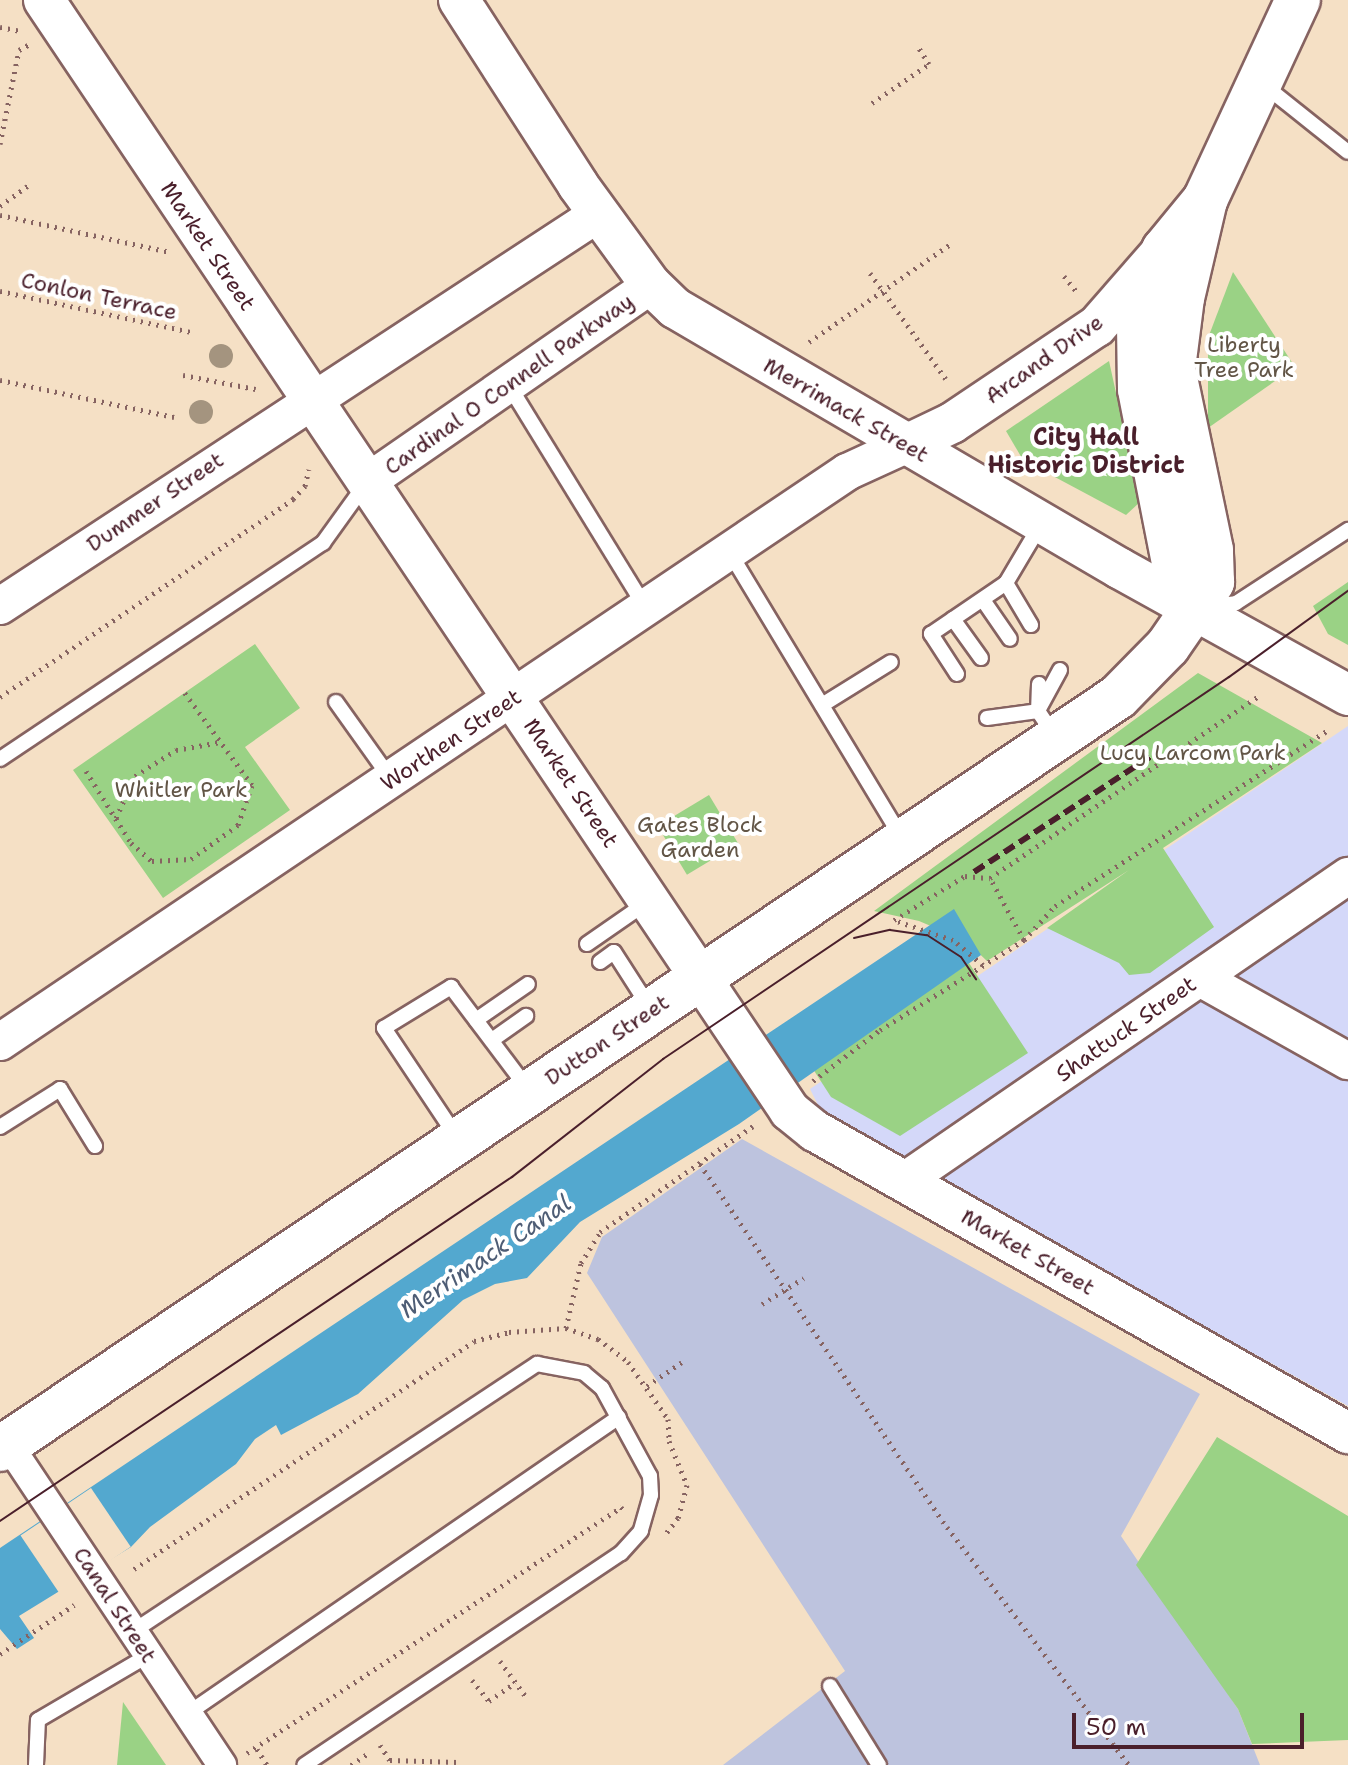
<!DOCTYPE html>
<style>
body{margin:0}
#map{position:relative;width:1348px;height:1765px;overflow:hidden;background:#f5e0c5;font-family:"Shantell Sans",sans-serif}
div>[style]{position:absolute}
.built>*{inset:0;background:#d4d8f9}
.industrial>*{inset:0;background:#bdc3de}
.green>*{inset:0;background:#9ad285;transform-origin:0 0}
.water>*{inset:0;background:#53a8cf}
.pier>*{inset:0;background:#f5e0c5;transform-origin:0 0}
.path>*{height:5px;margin-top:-2.5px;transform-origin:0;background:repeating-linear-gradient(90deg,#866361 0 2px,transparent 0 8px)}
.roads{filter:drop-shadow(2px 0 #866361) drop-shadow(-2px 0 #866361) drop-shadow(0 2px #866361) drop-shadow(0 -2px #866361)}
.service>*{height:14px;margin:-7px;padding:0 7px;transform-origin:7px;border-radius:7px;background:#fff}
.minor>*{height:28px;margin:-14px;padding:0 14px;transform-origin:14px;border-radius:14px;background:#fff}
.tertiary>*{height:36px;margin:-18px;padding:0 18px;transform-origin:18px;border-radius:18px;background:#fff}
.secondary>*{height:40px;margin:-20px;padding:0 20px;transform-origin:20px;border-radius:20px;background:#fff}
.primary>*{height:44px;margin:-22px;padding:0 22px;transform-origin:22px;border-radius:22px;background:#fff}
.tram>*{height:2px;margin:-1px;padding:0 1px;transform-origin:1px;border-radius:1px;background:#4a1f2b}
.rail>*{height:6px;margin-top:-3px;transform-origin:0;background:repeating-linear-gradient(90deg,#4a1f2b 0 12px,transparent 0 18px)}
.trees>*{width:24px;height:24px;margin:-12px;border-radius:50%;background:#a4947f}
span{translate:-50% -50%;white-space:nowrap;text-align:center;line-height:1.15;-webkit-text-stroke:8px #fff;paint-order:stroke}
.street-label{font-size:22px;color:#4a1f2b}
.park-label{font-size:22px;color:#625546}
.neighbourhood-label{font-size:24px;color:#4a1f2b;font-weight:700}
.water-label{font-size:24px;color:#4e5d75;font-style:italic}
.scale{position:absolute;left:1072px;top:1713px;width:232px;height:36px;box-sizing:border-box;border:4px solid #4a1f2b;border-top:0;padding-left:10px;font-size:24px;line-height:28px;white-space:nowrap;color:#4a1f2b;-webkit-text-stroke:6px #fff;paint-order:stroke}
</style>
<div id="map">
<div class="built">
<i style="clip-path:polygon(1348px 726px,1348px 1406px,822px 1113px,810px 1089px)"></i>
</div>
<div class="industrial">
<i style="clip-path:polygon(742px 1139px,1200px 1394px,1121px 1536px,1238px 1709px,1260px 1765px,723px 1765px,845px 1671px,587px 1273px,602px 1237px)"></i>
</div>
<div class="green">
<i style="clip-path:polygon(1233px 272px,1295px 367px,1208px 428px,1208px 338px)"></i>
<i style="clip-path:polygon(1109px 361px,1140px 502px,1126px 515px,1023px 460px,1006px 431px)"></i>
<i style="clip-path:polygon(1348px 582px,1348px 645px,1328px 634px,1313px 606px)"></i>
<i style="clip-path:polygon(255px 644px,300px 708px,245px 747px,290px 810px,163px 898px,73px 770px)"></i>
<i style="clip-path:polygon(1198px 673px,1322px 743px,1163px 848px,1214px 927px,1150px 973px,1129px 975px,1119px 963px,1047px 928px,1129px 870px,987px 961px,966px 941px,919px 921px,874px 911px)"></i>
<i style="left:709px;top:795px;width:57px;height:60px;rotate:59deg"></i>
<i style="clip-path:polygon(969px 963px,1028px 1053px,900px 1136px,831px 1097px,813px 1069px)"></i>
<i style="clip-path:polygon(1217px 1437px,1348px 1516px,1348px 1740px,1252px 1744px,1238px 1709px,1136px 1565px)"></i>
<i style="clip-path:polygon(123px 1702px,166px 1765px,117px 1765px)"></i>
</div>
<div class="water">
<i style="clip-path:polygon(954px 909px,981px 955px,739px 1124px,580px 1222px,527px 1278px,495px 1284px,463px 1300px,358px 1394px,281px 1435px,276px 1425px,255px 1439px,236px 1464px,150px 1527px,131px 1547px,19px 1616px,34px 1638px,17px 1649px,0 1629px,0 1548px)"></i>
</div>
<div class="pier">
<i style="left:91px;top:1488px;width:71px;height:85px;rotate:56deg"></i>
</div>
<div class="path">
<i style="left:0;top:27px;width:21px;rotate:11deg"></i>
<i style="left:872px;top:103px;width:69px;rotate:-34.4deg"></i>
<i style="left:929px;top:64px;width:22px;rotate:-122deg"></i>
<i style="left:0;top:144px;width:96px;rotate:-78.6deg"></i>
<i style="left:19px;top:50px;width:13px;rotate:-29deg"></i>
<i style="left:0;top:206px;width:36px;rotate:-36deg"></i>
<i style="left:0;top:215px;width:174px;rotate:12.3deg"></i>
<i style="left:870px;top:273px;width:130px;rotate:54.4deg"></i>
<i style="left:1064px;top:276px;width:22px;rotate:51deg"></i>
<i style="left:0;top:291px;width:196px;rotate:12.1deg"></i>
<i style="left:809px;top:342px;width:174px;rotate:-34.7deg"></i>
<i style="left:183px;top:375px;width:74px;rotate:10.9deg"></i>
<i style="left:0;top:380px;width:178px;rotate:12deg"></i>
<i style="left:0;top:697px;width:354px;rotate:-34deg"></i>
<i style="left:293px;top:499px;width:18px;rotate:-47deg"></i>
<i style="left:305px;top:486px;width:17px;rotate:-77deg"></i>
<i style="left:86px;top:771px;width:85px;rotate:58deg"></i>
<i style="left:131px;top:843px;width:28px;rotate:41deg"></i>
<i style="left:152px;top:861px;width:39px;rotate:-3deg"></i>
<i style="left:191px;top:859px;width:58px;rotate:-35.9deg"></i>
<i style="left:238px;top:825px;width:42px;rotate:-70.7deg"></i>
<i style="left:252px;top:785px;width:119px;rotate:-126.1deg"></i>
<i style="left:116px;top:818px;width:46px;rotate:-65.7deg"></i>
<i style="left:135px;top:776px;width:49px;rotate:-32.4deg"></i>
<i style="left:176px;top:750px;width:45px;rotate:-10.3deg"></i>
<i style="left:1024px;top:940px;width:71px;rotate:-118.7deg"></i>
<i style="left:990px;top:878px;width:326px;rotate:-34.1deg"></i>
<i style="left:983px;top:965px;width:39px;rotate:-140deg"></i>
<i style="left:953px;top:940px;width:62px;rotate:-161.3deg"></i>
<i style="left:894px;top:920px;width:84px;rotate:-31.8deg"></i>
<i style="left:965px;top:876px;width:25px;rotate:5deg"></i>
<i style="left:813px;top:1081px;width:84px;rotate:-37.3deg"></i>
<i style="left:880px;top:1030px;width:170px;rotate:-32deg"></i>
<i style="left:1024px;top:940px;width:46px;rotate:-47.6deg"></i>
<i style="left:1055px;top:906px;width:323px;rotate:-32.8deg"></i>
<i style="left:700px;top:1164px;width:439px;rotate:55.8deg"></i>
<i style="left:947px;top:1527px;width:300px;rotate:52.6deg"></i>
<i style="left:762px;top:1304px;width:49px;rotate:-31.8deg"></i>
<i style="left:566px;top:1328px;width:67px;rotate:-77deg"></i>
<i style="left:581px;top:1263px;width:36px;rotate:-58deg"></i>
<i style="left:600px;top:1232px;width:186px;rotate:-34.7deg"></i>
<i style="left:647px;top:1386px;width:42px;rotate:-34.4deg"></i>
<i style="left:134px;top:1569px;width:409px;rotate:-33.8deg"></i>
<i style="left:474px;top:1341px;width:36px;rotate:-14deg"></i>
<i style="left:509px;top:1332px;width:57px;rotate:-4deg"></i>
<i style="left:566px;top:1328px;width:34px;rotate:19deg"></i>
<i style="left:598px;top:1339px;width:38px;rotate:37deg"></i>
<i style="left:628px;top:1362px;width:70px;rotate:54.9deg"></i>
<i style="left:668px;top:1419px;width:22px;rotate:87deg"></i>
<i style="left:669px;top:1441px;width:48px;rotate:67.8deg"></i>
<i style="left:687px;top:1485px;width:34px;rotate:105deg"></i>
<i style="left:678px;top:1518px;width:23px;rotate:128deg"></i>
<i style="left:0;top:1654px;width:89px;rotate:-33.5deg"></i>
<i style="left:500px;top:1661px;width:46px;rotate:53.9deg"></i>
<i style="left:472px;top:1680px;width:27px;rotate:51deg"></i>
<i style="left:489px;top:1701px;width:32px;rotate:-35deg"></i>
<i style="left:380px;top:1745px;width:24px;rotate:57deg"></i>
<i style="left:257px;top:1749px;width:19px;rotate:58deg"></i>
<i style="left:247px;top:1753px;width:448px;rotate:-33.3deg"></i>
<i style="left:621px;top:1507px;width:6px;rotate:51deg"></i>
<i style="left:390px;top:1760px;width:68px;rotate:1.7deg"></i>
<i style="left:351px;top:1765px;width:23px;rotate:-34deg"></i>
</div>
<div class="roads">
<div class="service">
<i style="left:1264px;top:85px;width:107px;rotate:38.6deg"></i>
<i style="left:508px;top:384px;width:263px;rotate:58.4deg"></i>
<i style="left:730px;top:553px;width:332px;rotate:58.9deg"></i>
<i style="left:1006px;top:583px;width:49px;rotate:59.2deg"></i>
<i style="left:983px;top:600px;width:47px;rotate:55.3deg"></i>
<i style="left:1209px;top:606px;width:27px;rotate:-6deg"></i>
<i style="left:1236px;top:603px;width:134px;rotate:-33.1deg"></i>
<i style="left:953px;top:619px;width:48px;rotate:54.3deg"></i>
<i style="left:957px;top:674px;width:48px;rotate:-123deg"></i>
<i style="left:931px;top:634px;width:91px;rotate:-34.2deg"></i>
<i style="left:1006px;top:583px;width:69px;rotate:-59.3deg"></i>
<i style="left:1039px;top:684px;width:27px;rotate:92deg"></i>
<i style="left:1038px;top:711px;width:29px;rotate:56deg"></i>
<i style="left:336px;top:702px;width:95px;rotate:54.5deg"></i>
<i style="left:822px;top:705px;width:81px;rotate:-31.9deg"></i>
<i style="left:1040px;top:707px;width:42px;rotate:-61.6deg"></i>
<i style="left:987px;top:718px;width:51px;rotate:-7.8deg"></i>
<i style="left:0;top:759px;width:389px;rotate:-33.8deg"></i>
<i style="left:323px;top:543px;width:70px;rotate:-54.3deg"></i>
<i style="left:587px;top:944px;width:72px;rotate:-34.8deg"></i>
<i style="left:600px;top:962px;width:17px;rotate:-36deg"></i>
<i style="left:614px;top:952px;width:67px;rotate:57.3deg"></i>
<i style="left:476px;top:1020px;width:63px;rotate:-34.7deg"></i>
<i style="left:492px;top:1040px;width:42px;rotate:-35.2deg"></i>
<i style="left:0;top:1127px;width:71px;rotate:-32.3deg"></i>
<i style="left:60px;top:1089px;width:67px;rotate:58.4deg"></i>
<i style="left:456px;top:1136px;width:130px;rotate:-123.7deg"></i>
<i style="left:384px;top:1028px;width:79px;rotate:-31.5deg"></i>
<i style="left:451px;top:987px;width:126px;rotate:53deg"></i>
<i style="left:132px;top:1632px;width:486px;rotate:-33.5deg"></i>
<i style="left:537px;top:1364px;width:48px;rotate:10.8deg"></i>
<i style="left:584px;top:1373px;width:23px;rotate:40deg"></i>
<i style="left:602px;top:1388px;width:100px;rotate:61.4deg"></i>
<i style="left:650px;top:1476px;width:19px;rotate:87deg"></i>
<i style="left:651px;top:1495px;width:37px;rotate:106deg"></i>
<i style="left:641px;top:1531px;width:30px;rotate:132deg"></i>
<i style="left:621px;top:1553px;width:381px;rotate:146.2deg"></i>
<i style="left:830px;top:1686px;width:93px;rotate:58.2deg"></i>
<i style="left:187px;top:1714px;width:524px;rotate:-34.51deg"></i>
<i style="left:36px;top:1765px;width:45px;rotate:-87.5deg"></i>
<i style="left:38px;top:1720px;width:126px;rotate:-30.4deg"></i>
</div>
<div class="minor">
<i style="left:8px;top:1444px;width:386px;rotate:56.3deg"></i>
</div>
<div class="tertiary">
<i style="left:367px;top:482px;width:346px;rotate:-34.7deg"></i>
<i style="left:0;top:606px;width:715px;rotate:-33.25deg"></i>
<i style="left:1200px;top:978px;width:170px;rotate:29.3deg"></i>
<i style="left:0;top:1042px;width:1021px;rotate:-33.94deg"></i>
<i style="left:847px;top:472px;width:65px;rotate:-24.6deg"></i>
<i style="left:904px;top:1181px;width:539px;rotate:-34.49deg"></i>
</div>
<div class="secondary">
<i style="left:44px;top:0;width:1338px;rotate:56.12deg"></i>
<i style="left:790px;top:1111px;width:32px;rotate:39deg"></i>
<i style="left:815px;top:1131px;width:613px;rotate:29.54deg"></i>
<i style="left:459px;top:0;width:220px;rotate:57.2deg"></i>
<i style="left:578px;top:185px;width:124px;rotate:53.9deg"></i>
<i style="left:651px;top:285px;width:33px;rotate:44deg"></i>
<i style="left:675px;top:308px;width:515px;rotate:30.35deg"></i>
<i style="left:1119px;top:568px;width:262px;rotate:29deg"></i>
<i style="left:906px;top:445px;width:51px;rotate:-25.6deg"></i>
<i style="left:952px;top:423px;width:174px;rotate:-33.8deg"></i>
<i style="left:1097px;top:326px;width:93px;rotate:-48.9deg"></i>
</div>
<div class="primary">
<i style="left:1193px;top:608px;width:39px;rotate:-116deg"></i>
<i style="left:1176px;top:573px;width:187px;rotate:-101.1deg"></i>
<i style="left:1140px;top:389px;width:61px;rotate:-90.9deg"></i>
<i style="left:1139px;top:328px;width:39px;rotate:-80deg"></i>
<i style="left:1146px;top:290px;width:44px;rotate:-65.8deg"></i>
<i style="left:1164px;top:250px;width:65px;rotate:-50.6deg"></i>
<i style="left:1205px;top:200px;width:221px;rotate:-65.1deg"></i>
<i style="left:0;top:1449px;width:1347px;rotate:-33.93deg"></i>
<i style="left:1118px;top:697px;width:71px;rotate:-45.6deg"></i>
<i style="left:1168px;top:646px;width:78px;rotate:-55.5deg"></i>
<i style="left:1212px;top:582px;width:32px;rotate:-92deg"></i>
<i style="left:1211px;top:550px;width:186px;rotate:-101.8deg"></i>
<i style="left:1173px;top:368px;width:71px;rotate:-82.7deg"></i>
<i style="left:1182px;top:298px;width:101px;rotate:-76.8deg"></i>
</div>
</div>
<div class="tram">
<i style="left:854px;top:938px;width:37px;rotate:-13deg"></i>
<i style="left:890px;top:930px;width:37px;rotate:8deg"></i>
<i style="left:927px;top:935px;width:40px;rotate:32.9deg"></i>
<i style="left:961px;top:957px;width:27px;rotate:56deg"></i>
<i style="left:0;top:1521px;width:617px;rotate:-33.9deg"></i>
<i style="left:512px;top:1177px;width:192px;rotate:-38deg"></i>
<i style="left:663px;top:1059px;width:683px;rotate:-34.02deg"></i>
<i style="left:1229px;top:677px;width:147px;rotate:-35.9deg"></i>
</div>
<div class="rail">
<i style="left:974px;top:872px;width:217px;rotate:-33.2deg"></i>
</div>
<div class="trees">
<i style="left:221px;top:356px"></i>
<i style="left:201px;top:412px"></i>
</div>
<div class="street-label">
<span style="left:208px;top:246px;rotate:56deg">Market Street</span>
<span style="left:99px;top:296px;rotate:12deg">Conlon Terrace</span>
<span style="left:1044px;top:359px;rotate:-35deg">Arcand Drive</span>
<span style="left:509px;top:384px;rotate:-35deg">Cardinal O Connell Parkway</span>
<span style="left:846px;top:410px;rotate:30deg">Merrimack Street</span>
<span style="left:155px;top:502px;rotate:-34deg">Dummer Street</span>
<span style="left:451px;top:740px;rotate:-34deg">Worthen Street</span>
<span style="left:571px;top:783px;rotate:56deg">Market Street</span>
<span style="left:1126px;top:1029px;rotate:-35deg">Shattuck Street</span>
<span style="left:607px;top:1040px;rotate:-34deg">Dutton Street</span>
<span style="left:1028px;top:1252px;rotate:30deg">Market Street</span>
<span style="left:115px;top:1605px;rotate:57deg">Canal Street</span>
</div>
<div class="park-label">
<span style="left:1244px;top:357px">Liberty<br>Tree Park</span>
<span style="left:1193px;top:753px">Lucy Larcom Park</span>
<span style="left:181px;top:790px">Whitler Park</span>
<span style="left:700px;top:837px">Gates Block<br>Garden</span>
</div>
<div class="neighbourhood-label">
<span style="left:1086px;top:452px">City Hall<br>Historic District</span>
</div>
<div class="water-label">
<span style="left:486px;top:1257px;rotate:-34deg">Merrimack Canal</span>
</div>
<div class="scale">50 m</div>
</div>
